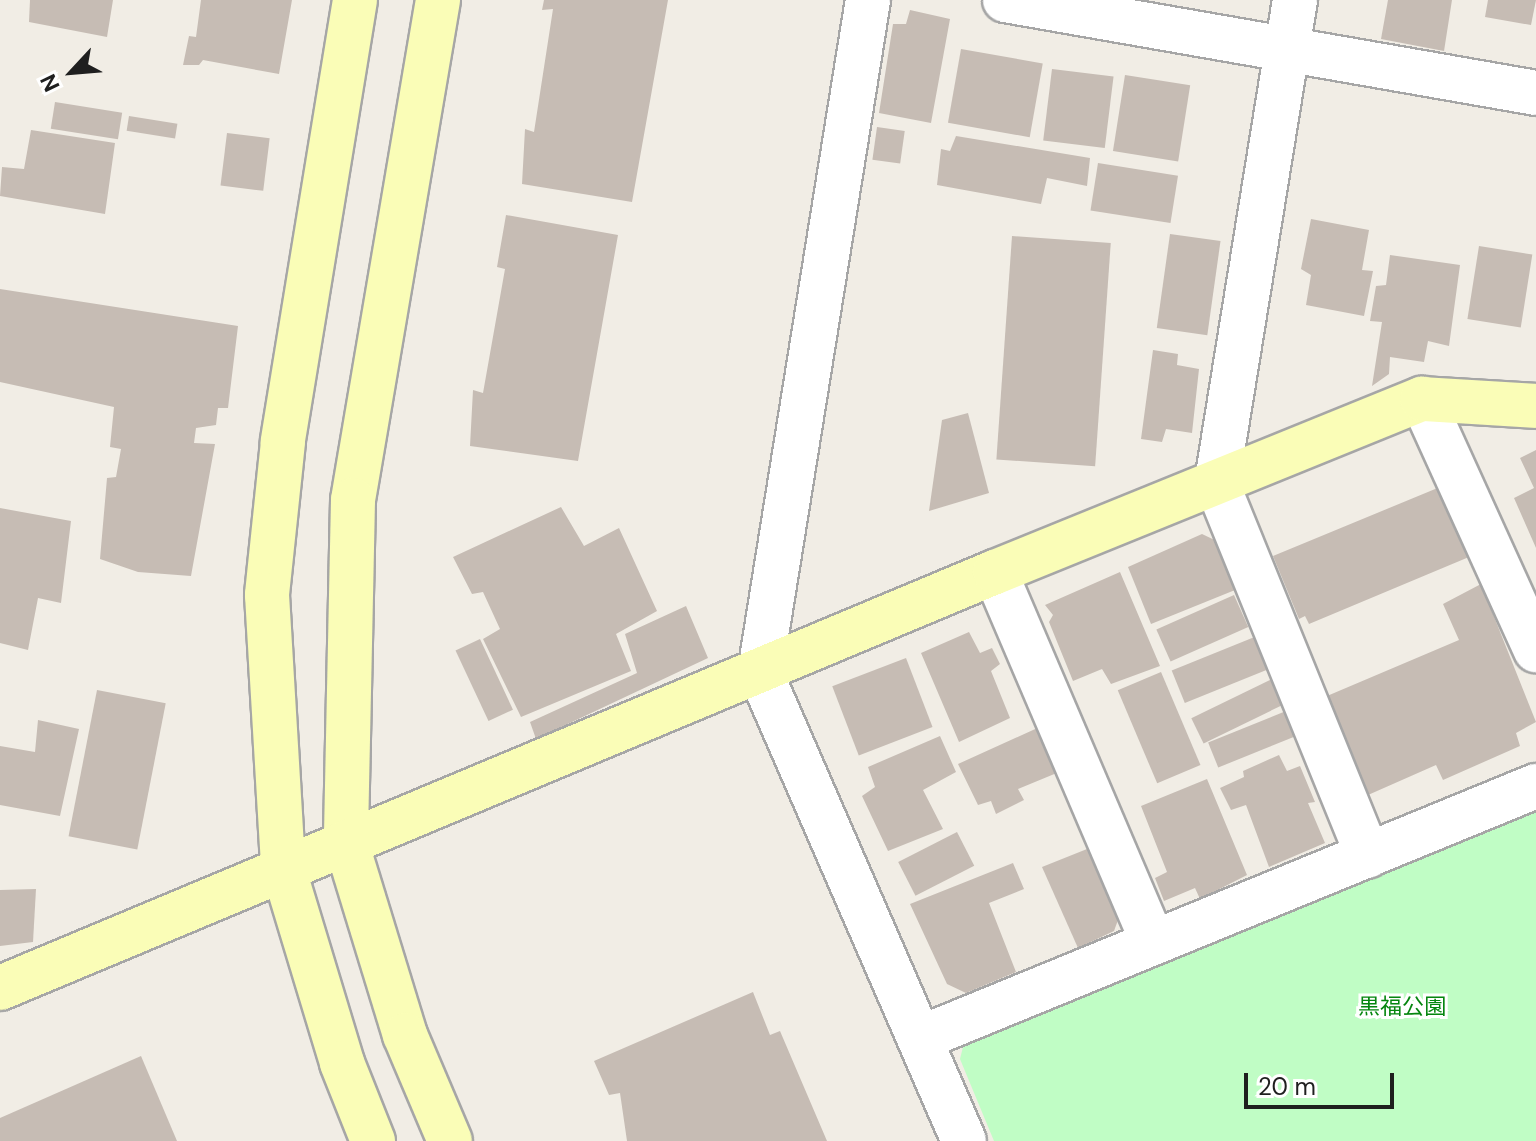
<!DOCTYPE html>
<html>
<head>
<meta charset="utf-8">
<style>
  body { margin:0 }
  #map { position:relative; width:1536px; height:1141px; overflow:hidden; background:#f1ede5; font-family:"DM Sans","Noto Sans JP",sans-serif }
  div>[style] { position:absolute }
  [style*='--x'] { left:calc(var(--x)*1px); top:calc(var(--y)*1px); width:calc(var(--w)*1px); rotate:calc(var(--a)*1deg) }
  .park>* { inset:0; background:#c0fdc5 }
  .building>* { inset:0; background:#c6bcb4; transform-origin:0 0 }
  .roads { filter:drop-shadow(2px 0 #a6a6a6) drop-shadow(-2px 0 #a6a6a6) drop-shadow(0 2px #a6a6a6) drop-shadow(0 -2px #a6a6a6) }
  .street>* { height:44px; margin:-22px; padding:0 22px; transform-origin:22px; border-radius:22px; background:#fff }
  .secondary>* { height:44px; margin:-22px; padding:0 22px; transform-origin:22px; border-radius:22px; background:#fafdb7 }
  span { translate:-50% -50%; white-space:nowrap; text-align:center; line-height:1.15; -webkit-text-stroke:6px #fff; paint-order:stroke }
  .park-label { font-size:22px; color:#05860f }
  .north { position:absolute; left:32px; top:32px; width:80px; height:80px; -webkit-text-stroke:6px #fff; paint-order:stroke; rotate:244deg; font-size:22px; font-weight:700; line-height:32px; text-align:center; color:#1f1f1f }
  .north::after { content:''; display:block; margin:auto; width:28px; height:36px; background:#1f1f1f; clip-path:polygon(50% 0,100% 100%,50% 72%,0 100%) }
  .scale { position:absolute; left:1244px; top:1073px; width:150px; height:36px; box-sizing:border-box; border:4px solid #1f1f1f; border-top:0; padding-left:10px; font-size:24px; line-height:28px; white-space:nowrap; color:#1f1f1f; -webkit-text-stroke:6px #fff; paint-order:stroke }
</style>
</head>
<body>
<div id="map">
  <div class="park">
    <i style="clip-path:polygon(1536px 808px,1536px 1141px,994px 1141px,960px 1059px,964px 1043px)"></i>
  </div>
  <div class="building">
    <i style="clip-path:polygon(30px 0,113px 0,107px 37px,29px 22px)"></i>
    <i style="clip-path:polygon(201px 0,292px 0,279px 74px,203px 60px,199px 65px,183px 65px,189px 36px,196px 37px)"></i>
    <i style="clip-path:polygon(544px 0,668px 0,632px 202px,522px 184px,525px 129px,534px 132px,553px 9px,542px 10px)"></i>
    <i style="clip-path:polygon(1388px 0,1452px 0,1444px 51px,1381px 39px)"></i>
    <i style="clip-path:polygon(1488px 0,1536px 0,1531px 25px,1485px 17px)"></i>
    <i style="clip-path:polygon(910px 10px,950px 19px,931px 123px,879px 113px,893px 24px,906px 24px)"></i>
    <i style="left:961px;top:49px;width:83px;height:75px;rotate:10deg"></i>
    <i style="left:1052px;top:69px;width:62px;height:72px;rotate:7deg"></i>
    <i style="left:1125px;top:75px;width:66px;height:77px;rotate:9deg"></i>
    <i style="left:55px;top:102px;width:68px;height:27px;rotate:9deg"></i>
    <i style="left:129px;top:116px;width:49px;height:15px;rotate:9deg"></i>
    <i style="left:877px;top:127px;width:28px;height:33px;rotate:8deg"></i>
    <i style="clip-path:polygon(31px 130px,115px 143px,105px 214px,0 196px,2px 167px,24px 169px)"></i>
    <i style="left:227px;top:133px;width:43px;height:53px;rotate:7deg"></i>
    <i style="clip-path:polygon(956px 136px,1090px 158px,1087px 186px,1047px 178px,1041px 204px,937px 185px,941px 149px,950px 151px)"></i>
    <i style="left:1098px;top:163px;width:81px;height:48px;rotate:9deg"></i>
    <i style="clip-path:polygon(506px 215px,618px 235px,578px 461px,470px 446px,473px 390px,483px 393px,505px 269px,497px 267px)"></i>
    <i style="clip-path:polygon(1311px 219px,1369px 230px,1362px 270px,1373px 271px,1364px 316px,1306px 305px,1311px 275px,1301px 269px)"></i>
    <i style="left:1170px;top:234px;width:51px;height:95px;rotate:8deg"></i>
    <i style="left:1012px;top:236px;width:99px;height:224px;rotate:4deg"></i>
    <i style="left:1479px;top:246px;width:54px;height:74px;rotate:9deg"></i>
    <i style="clip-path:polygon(1390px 255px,1460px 265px,1449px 346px,1428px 341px,1424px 362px,1390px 357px,1389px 374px,1372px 386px,1382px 322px,1370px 321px,1376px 286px,1386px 285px)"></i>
    <i style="clip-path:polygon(0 289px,238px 326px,228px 408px,218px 408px,216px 425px,196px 428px,194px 443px,215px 444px,191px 576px,138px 572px,100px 559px,107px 478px,116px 477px,121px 449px,110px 447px,114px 407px,0 382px)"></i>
    <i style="clip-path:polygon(1153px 350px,1178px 354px,1177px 365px,1199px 369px,1192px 433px,1166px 429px,1162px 442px,1141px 439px)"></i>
    <i style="clip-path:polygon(968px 413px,989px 493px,929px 511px,942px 420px)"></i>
    <i style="clip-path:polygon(1536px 450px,1536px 548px,1514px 498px,1534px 488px,1520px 458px)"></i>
    <i style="clip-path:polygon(1440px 487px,1469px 557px,1309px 624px,1305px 616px,1299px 619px,1273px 556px)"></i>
    <i style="clip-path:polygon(561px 507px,584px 546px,619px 528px,657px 611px,616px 634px,631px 671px,521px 717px,483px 639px,500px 629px,483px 592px,472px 594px,453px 557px)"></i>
    <i style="clip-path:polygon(0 508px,71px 521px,61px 603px,38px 598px,28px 650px,0 643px)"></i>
    <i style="clip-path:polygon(1202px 534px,1223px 544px,1240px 588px,1151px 624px,1128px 567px)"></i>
    <i style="clip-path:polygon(1120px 572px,1160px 666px,1111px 684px,1102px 669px,1073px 681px,1049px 622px,1053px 615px,1045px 605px)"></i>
    <i style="clip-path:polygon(1481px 584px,1536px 722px,1516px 733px,1520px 746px,1443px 780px,1436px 765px,1368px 795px,1327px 696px,1459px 640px,1443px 604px)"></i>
    <i style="left:1234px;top:595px;width:35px;height:85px;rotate:66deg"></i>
    <i style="clip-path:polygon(686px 606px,708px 658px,536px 739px,530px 722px,637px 673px,625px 634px)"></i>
    <i style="clip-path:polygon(969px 632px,980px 653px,992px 648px,1000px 664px,991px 671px,1010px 718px,959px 742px,921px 653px)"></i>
    <i style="left:1257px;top:636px;width:35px;height:92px;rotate:68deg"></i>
    <i style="left:480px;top:639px;width:78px;height:27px;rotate:65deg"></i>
    <i style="left:906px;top:658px;width:74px;height:79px;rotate:69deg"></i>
    <i style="left:1161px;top:672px;width:101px;height:47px;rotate:67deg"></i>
    <i style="left:1274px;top:678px;width:28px;height:92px;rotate:64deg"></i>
    <i style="left:97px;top:690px;width:70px;height:149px;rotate:11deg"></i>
    <i style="left:1286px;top:711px;width:27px;height:84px;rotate:68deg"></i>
    <i style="clip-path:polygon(38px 720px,79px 729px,60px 816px,0 805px,0 746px,35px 752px)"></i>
    <i style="clip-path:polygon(1044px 725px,1064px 770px,1018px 789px,1024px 800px,996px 814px,991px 801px,978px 805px,958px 764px)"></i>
    <i style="clip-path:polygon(940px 736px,956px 772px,923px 790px,943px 829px,888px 851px,862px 796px,875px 787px,868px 767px)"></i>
    <i style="clip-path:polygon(1279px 755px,1287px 771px,1300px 766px,1315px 802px,1308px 803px,1325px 843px,1269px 867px,1246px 805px,1231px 810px,1220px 788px,1244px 777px,1243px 771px)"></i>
    <i style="clip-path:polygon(1207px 779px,1247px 875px,1200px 899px,1195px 888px,1164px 901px,1155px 878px,1167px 872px,1141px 806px)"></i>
    <i style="left:957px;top:832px;width:38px;height:66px;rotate:63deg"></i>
    <i style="clip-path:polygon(1092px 847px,1122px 909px,1114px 931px,1078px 948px,1042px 867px)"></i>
    <i style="clip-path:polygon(1013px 863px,1024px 889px,989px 903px,1016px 972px,966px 993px,947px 984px,910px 904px)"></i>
    <i style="clip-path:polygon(36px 889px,33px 942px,0 946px,0 890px)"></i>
    <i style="clip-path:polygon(753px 992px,770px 1035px,780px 1031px,827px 1141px,627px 1141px,620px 1093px,609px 1095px,594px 1061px)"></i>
    <i style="clip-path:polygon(141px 1056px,177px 1141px,0 1141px,0 1118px)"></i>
  </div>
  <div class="roads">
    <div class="street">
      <i style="--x:868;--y:0;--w:681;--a:99.13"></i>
      <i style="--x:760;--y:672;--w:511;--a:66.49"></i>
      <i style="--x:1005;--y:0;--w:539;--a:9.93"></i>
      <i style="--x:1295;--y:0;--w:490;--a:99.2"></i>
      <i style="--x:1217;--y:484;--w:401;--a:67.9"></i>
      <i style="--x:1422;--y:399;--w:276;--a:65.6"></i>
      <i style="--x:995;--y:572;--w:403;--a:66.9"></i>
      <i style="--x:921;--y:1038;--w:665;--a:-22.28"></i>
    </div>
    <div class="secondary">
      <i style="--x:355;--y:0;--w:448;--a:99.3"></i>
      <i style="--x:283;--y:442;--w:154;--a:96"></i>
      <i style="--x:267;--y:595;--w:272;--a:86.6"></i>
      <i style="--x:283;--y:867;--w:205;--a:73.2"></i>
      <i style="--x:342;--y:1063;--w:84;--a:68.3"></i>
      <i style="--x:438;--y:0;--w:507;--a:99.65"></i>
      <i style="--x:353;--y:500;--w:342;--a:91.2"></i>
      <i style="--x:346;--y:842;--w:202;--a:73"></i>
      <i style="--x:405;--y:1035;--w:115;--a:67"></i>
      <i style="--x:0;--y:988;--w:1078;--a:-22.69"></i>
      <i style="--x:995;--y:572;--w:461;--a:-22.1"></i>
      <i style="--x:1422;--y:399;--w:114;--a:3.5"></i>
    </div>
  </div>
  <div class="park-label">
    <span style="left:1402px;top:1007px">黒福公園</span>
  </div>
  <div class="north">N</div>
  <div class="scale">20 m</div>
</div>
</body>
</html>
